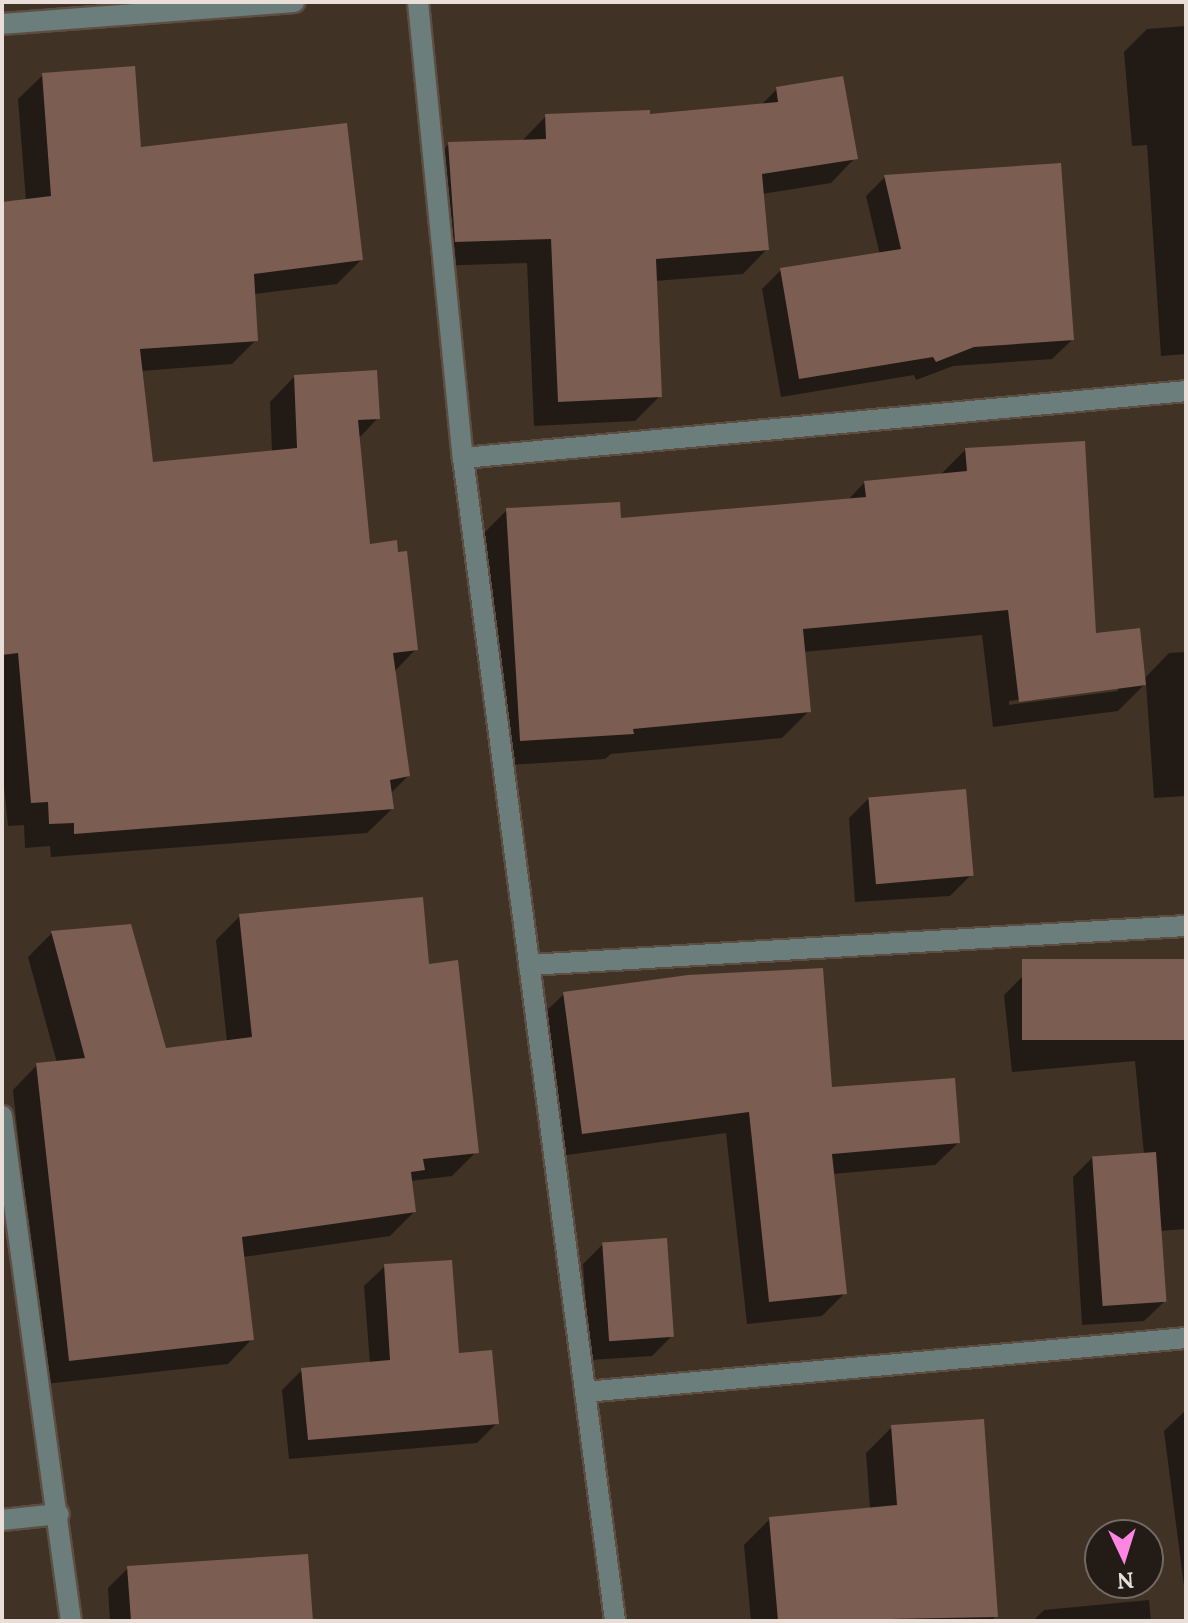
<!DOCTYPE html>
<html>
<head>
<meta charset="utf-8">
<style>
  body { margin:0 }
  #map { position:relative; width:1188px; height:1623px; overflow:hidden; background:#413226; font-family:Lora,serif }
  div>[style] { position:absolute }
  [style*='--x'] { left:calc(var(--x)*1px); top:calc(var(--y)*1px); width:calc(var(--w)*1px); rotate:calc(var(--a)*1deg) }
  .shadow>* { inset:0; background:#0007 }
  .building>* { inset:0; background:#7c5d51; transform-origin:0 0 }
  .roads { filter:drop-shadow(2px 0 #5c4e42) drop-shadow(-2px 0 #5c4e42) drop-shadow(0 2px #5c4e42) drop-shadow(0 -2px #5c4e42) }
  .minor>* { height:20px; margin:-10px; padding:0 10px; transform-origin:10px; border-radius:10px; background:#6c7e7b }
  span { translate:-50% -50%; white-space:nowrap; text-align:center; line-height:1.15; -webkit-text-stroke:8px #221b16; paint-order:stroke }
  .frame { position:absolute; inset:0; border:4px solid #eadfd8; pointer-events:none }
  .north { position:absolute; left:1084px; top:1519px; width:80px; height:80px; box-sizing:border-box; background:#221b16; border:2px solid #726964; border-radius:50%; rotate:176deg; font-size:22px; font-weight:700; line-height:32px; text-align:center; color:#eadfd8 }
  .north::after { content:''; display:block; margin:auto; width:28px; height:36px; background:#fd86e2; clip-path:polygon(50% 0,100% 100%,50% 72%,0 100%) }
</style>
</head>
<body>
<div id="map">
  <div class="shadow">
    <i style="clip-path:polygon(1186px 26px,1186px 354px,1161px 356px,1147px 145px,1132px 146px,1124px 52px,1147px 29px)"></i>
    <i style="clip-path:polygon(43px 75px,139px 150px,361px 260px,337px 284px,254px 294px,256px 340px,232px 364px,141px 371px,151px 464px,272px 452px,270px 402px,294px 377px,378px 418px,358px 439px,368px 546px,416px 649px,394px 672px,408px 776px,390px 794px,392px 809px,367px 833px,51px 857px,50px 846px,25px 848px,24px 825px,8px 826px,2px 766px,2px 204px,26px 201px,18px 99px)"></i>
    <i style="clip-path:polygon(777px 89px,855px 158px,831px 183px,762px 194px,767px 249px,743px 274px,655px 281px,660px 396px,635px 421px,534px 426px,527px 263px,431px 266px,424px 168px,449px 144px,521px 142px,546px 116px,648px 117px,760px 106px)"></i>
    <i style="clip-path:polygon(885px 177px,1072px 340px,1052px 359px,953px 366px,916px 380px,914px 375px,781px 397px,762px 289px,781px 270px,880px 255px,866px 196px)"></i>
    <i style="clip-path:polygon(evenodd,966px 449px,1094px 636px,1144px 679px,1169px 653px,1186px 652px,1186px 796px,1154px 798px,1146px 683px,1118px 711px,993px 727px,982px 635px,803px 652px,808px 712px,782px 738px,611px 754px,605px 759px,494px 766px,481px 536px,507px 510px,619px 520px,847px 501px,865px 482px,940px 475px,966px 449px,1118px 687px,1118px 691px,1009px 705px,1009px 701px,1118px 687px)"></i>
    <i style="clip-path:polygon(869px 798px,970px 876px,950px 896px,855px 902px,849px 818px)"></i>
    <i style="clip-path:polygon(240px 916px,427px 966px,476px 1152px,452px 1176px,410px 1181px,414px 1212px,390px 1236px,243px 1257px,252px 1339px,228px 1364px,45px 1384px,13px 1090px,37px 1065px,57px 1063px,28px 957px,52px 933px,165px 1050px,227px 1042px,216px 940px)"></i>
    <i style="clip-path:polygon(1186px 959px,1186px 1229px,1159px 1231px,1164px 1302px,1144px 1321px,1082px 1325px,1073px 1177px,1093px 1157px,1144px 1154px,1135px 1061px,1012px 1072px,1004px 995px,1024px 975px)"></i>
    <i style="clip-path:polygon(564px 994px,958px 1143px,935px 1165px,832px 1174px,845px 1293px,822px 1316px,747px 1324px,726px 1133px,560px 1156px,541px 1016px)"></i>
    <i style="clip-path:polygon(603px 1244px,672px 1336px,652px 1356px,590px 1360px,583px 1264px)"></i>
    <i style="clip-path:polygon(385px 1266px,457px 1356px,497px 1423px,477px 1443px,289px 1459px,282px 1390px,302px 1370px,370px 1364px,364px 1286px)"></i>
    <i style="clip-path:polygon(1186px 1410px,1186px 1602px,1164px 1431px)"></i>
    <i style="clip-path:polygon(892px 1427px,996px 1616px,991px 1621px,751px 1621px,744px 1545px,770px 1519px,870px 1509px,866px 1453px)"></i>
    <i style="clip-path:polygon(128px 1568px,311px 1621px,110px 1621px,108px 1588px)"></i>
    <i style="clip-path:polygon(1149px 1600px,1151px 1621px,1033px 1621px,1044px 1610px)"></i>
  </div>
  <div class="building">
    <i style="clip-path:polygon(135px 66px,141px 147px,347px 123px,363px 260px,254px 274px,258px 341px,140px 349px,153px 462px,297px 448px,294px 375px,377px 370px,380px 419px,358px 420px,370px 544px,397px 540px,398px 552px,407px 551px,418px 650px,393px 653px,410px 776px,390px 780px,394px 809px,74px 834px,74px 823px,49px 824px,48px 802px,31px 803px,18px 653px,2px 655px,2px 202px,51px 196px,42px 73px)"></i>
    <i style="clip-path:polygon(843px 76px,858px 159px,762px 174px,769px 250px,656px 259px,662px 397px,558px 402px,551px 239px,455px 242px,448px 142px,546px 139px,545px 114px,650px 110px,650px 114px,778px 102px,776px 87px)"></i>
    <i style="clip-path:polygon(1061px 163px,1074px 340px,974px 347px,936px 362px,933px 357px,799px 379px,780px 268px,901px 249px,884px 175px)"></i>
    <i style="clip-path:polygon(1085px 441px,1096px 633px,1140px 628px,1146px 685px,1019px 702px,1008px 610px,803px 629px,811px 712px,633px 729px,634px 734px,520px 741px,506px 508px,620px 502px,621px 518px,866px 497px,864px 481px,967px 471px,965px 448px)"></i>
    <i style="left:966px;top:789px;width:87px;height:98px;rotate:85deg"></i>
    <i style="clip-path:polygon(423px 897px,429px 964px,458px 960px,479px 1153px,423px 1159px,425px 1170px,411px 1172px,416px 1212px,242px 1237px,254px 1340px,69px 1361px,36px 1063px,85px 1058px,51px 931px,131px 924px,166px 1048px,252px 1037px,239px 914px)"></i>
    <i style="left:1186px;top:959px;width:81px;height:164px;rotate:90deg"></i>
    <i style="clip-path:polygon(823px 968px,832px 1087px,955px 1078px,960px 1143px,832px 1154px,847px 1294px,769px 1302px,749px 1112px,582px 1134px,563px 992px,688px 975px)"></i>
    <i style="left:1156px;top:1152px;width:150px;height:64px;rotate:86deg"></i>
    <i style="left:667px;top:1238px;width:99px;height:65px;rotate:86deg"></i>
    <i style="clip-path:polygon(452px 1260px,459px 1353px,492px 1350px,499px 1424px,308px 1440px,301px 1368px,390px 1360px,384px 1264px)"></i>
    <i style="clip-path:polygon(984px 1419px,998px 1617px,778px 1621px,769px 1517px,897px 1505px,891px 1425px)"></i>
    <i style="clip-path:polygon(308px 1554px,313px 1621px,131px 1621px,127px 1566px)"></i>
  </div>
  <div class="roads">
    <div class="minor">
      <i style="--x:418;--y:2;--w:458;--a:84.4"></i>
      <i style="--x:463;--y:458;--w:1173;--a:82.55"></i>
      <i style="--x:2;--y:24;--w:293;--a:-4.3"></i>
      <i style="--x:463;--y:458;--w:726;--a:-5.29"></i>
      <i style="--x:529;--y:965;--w:658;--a:-3.4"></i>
      <i style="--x:2;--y:1116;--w:510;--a:82.22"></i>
      <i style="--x:585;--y:1392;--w:603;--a:-5.13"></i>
      <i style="--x:2;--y:1520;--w:57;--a:-6"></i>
    </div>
  </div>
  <div class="frame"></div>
  <div class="north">N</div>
</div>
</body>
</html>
